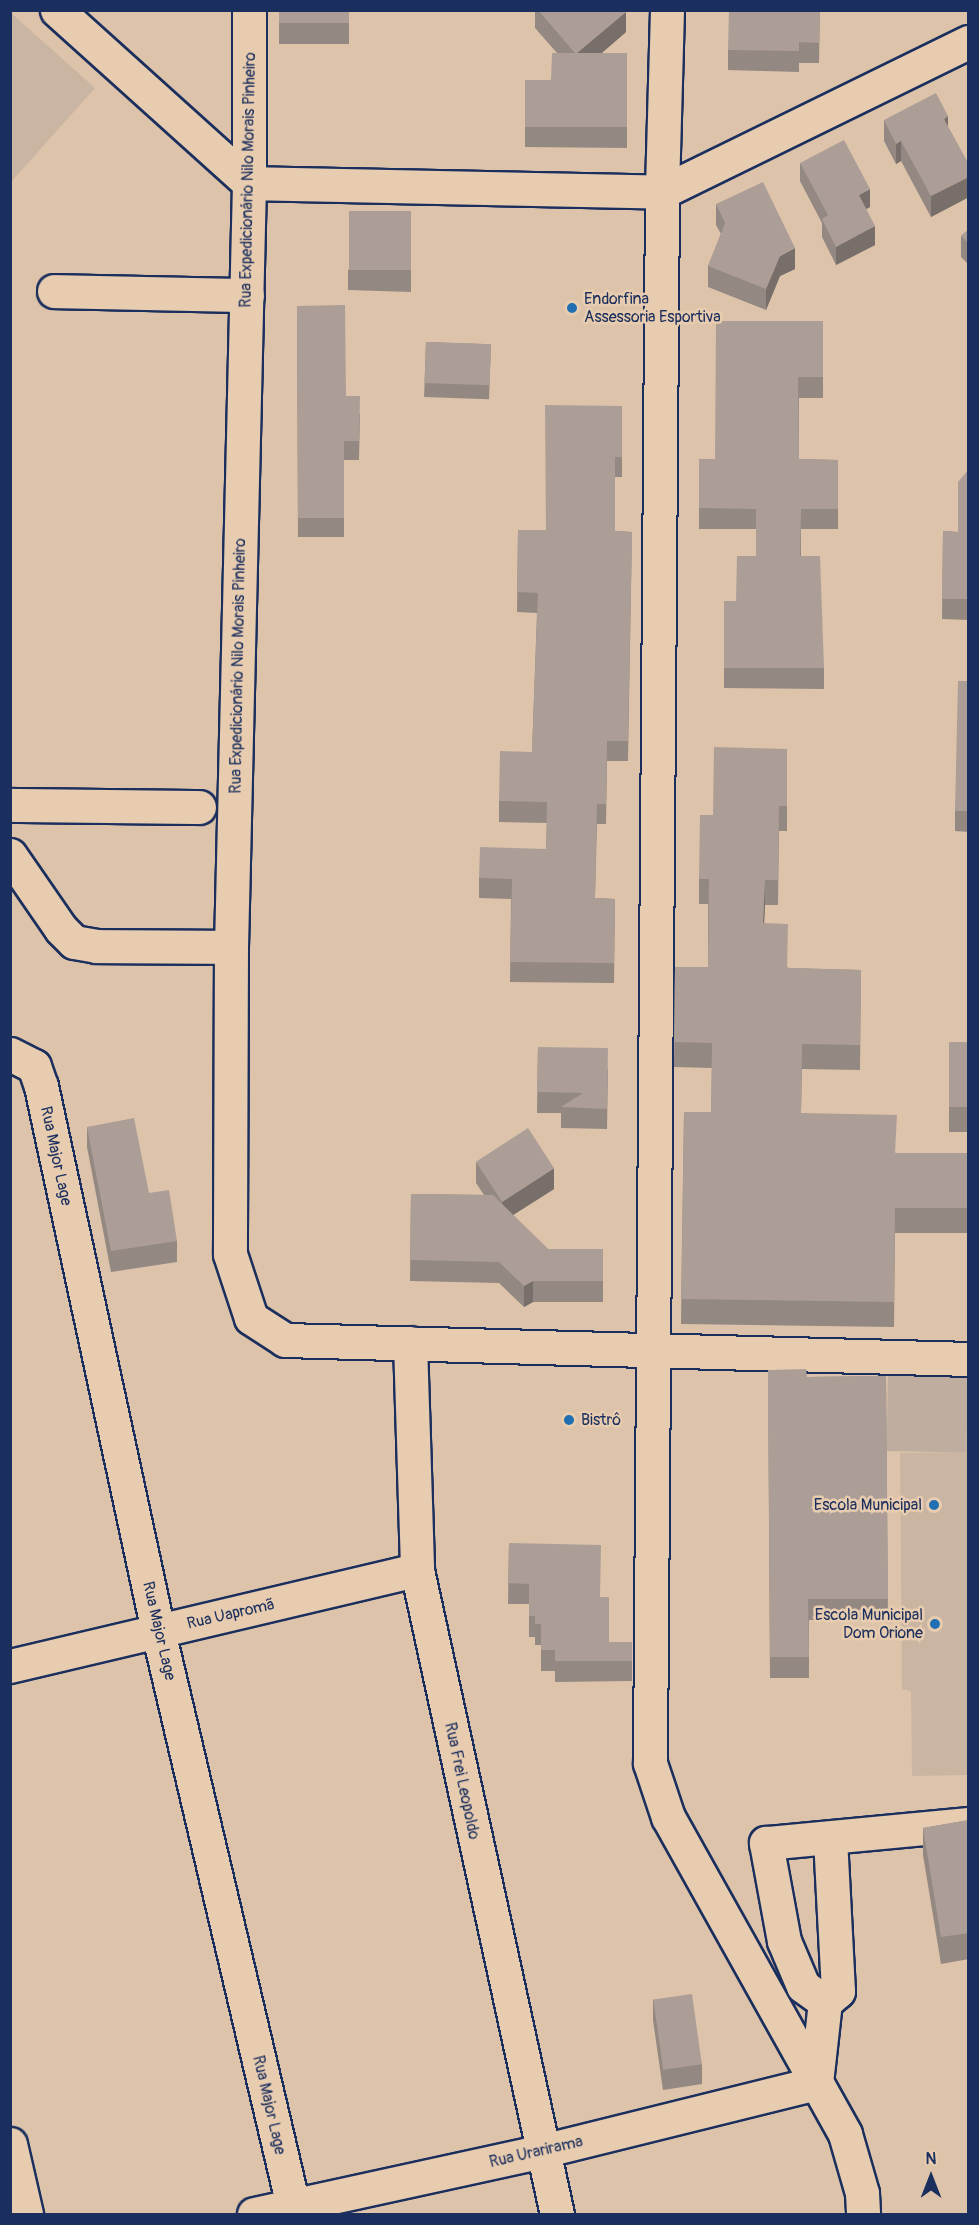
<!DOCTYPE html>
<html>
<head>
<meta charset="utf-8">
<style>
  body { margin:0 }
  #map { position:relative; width:979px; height:2225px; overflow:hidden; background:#dcc3aa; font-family:Pangolin,sans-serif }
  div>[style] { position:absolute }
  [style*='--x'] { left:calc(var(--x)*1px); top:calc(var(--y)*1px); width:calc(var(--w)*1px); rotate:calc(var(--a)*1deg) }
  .built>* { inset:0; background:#cab5a3 }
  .green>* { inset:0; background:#bfad9f; transform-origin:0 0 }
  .roads { filter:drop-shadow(2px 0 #1b2f5e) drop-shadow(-2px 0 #1b2f5e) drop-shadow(0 2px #1b2f5e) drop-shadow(0 -2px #1b2f5e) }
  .minor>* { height:33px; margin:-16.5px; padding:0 16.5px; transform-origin:16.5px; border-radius:16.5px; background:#e8ccaf }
  .wall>* { inset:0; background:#948882; transform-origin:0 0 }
  .shaded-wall>* { inset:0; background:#786f6a }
  .building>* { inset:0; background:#ac9e97; transform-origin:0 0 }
  .dots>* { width:16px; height:16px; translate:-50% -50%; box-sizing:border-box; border:3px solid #e8ccaf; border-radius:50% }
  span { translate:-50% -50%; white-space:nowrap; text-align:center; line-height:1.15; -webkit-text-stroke:5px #e8ccaf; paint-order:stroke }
  .street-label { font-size:16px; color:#1b2f5e }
  .poi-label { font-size:16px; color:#1b2f5e }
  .left { translate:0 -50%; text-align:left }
  .right { translate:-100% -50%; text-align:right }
  .frame { position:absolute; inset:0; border:12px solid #1b2f5e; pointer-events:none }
  .north { position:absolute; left:901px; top:2147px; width:60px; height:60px; -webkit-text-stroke:4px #e8ccaf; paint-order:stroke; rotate:0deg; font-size:16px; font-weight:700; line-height:24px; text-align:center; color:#1b2f5e }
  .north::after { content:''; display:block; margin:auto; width:21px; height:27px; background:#1b2f5e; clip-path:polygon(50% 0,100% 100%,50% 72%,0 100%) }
</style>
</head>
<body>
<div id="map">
  <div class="built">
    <i style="clip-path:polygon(11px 13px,95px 88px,11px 182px)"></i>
    <i style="clip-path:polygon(968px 1452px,968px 1775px,912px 1776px,911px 1691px,902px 1689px,900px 1453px)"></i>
  </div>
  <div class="green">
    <i style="left:888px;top:1368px;width:80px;height:83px;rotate:1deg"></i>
  </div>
  <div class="roads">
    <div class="minor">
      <i style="--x:57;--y:10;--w:258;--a:42"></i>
      <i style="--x:249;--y:183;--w:413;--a:1.2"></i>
      <i style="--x:662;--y:192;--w:341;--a:-26.1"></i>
      <i style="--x:249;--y:10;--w:173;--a:90"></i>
      <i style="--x:249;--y:183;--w:764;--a:91.35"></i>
      <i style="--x:231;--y:947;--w:307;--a:90.2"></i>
      <i style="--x:230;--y:1254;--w:67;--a:71.8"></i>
      <i style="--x:251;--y:1318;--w:40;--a:32.9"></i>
      <i style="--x:285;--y:1340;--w:683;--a:1.59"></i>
      <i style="--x:667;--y:10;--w:182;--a:91.6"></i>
      <i style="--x:662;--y:192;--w:1571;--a:90.44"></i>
      <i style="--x:650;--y:1763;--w:57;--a:71.6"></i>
      <i style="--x:668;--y:1817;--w:363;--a:60.8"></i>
      <i style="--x:845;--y:2134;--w:61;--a:73.9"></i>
      <i style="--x:862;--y:2193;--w:21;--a:87"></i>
      <i style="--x:54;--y:291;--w:193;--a:1.2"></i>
      <i style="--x:10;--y:805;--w:189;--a:0.6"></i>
      <i style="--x:10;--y:855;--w:90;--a:55.4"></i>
      <i style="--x:61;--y:929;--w:18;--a:45"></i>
      <i style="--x:74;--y:942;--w:22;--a:10"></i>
      <i style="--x:96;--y:946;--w:135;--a:0.4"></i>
      <i style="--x:10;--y:1054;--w:27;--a:27"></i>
      <i style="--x:34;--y:1066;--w:21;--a:71"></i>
      <i style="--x:41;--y:1086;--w:557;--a:77.88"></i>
      <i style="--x:158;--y:1631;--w:599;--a:76.78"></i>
      <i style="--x:410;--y:1343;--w:227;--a:88.2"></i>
      <i style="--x:417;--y:1570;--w:659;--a:77.74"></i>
      <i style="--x:10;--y:1666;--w:418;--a:-13.3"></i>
      <i style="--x:825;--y:2002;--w:27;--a:-144"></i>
      <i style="--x:803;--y:1986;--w:49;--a:-112.9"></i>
      <i style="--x:784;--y:1941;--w:100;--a:-100.4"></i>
      <i style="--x:766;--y:1843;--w:203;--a:-5.4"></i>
      <i style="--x:10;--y:2144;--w:72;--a:77.1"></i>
      <i style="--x:254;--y:2214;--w:295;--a:-12.3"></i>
      <i style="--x:542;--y:2151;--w:282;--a:-13.9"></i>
      <i style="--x:816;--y:2083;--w:81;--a:-83.7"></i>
      <i style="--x:825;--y:2002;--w:17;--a:-40"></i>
      <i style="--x:838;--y:1991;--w:153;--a:-93"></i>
    </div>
  </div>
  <div class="wall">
    <i style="left:279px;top:10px;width:70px;height:34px"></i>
    <i style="clip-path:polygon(535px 10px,625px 10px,626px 32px,602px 53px,627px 53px,627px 148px,525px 147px,525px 80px,551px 80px,557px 53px,535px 28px)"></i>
    <i style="clip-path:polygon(820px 10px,819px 63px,799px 63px,799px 72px,728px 70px,728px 50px)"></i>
    <i style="clip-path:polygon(884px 120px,948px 127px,969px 165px,969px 197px,931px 217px,901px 161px,896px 164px,884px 141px)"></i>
    <i style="clip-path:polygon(800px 163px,870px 207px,866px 209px,875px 245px,836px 265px,822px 237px,822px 223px,800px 181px)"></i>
    <i style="clip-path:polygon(716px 204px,795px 269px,780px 276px,766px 310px,708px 287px,708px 266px,721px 234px,716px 225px)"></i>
    <i style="clip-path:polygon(411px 211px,411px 292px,348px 290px,348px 270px)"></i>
    <i style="clip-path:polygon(969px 229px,969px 265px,961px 257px,961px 236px)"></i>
    <i style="clip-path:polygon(297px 306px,346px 396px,360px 414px,359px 460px,344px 460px,344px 537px,298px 537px)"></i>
    <i style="clip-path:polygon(823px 321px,823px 398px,799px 398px,799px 459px,838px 460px,838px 529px,801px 529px,801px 556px,824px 668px,824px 689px,724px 688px,724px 601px,736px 601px,756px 556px,756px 529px,699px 529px,699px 459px,715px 459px)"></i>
    <i style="left:426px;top:342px;width:65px;height:55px;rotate:2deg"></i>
    <i style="clip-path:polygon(622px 406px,622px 477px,615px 477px,615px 531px,632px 532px,628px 761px,607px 761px,606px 824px,597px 824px,595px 898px,615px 899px,614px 983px,510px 982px,511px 899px,479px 898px,479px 878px,546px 849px,547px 823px,499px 822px,499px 801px,532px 752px,537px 613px,517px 612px,518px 530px,546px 530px)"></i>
    <i style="clip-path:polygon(969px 469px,969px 620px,942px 619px,943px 531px,958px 532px)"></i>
    <i style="clip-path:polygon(969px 681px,969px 832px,955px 831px,955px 811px)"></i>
    <i style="clip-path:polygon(787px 749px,787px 831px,779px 831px,778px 905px,765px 905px,764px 923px,788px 968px,861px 970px,860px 1070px,802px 1069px,801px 1113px,896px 1153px,969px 1153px,969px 1233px,895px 1233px,894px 1327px,681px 1324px,684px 1112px,711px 1112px,712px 1068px,674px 1067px,675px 967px,708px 967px,708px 904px,699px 904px,699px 879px,713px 815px)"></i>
    <i style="left:949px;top:1042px;width:20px;height:90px"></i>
    <i style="clip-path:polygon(538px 1047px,608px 1069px,607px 1129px,561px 1128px,561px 1113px,537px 1113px)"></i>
    <i style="clip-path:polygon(87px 1127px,149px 1193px,177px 1241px,177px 1262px,111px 1272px,87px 1147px)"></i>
    <i style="clip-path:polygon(476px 1162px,554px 1189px,513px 1215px,548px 1249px,603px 1249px,603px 1302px,533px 1302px,524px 1307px,499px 1283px,410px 1281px,411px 1194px,484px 1195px,476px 1183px)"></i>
    <i style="clip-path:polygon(768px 1370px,807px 1377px,886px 1376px,888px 1620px,809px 1620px,809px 1678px,770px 1678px)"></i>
    <i style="clip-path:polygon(509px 1543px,600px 1597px,609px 1642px,632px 1642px,632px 1681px,555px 1682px,555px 1671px,541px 1671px,541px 1645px,535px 1645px,535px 1637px,529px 1637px,529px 1604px,508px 1604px)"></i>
    <i style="clip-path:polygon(969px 1820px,969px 1959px,941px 1964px,923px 1855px,923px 1828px)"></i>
    <i style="clip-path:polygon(653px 1999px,702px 2064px,702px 2084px,663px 2090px,653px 2020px)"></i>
  </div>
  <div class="shaded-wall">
    <i style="clip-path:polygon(626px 12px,626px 32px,577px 74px,577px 53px)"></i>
    <i style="clip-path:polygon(948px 116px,948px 137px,944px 119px)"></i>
    <i style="clip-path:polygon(901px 141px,901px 161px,896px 164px,896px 144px)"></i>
    <i style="clip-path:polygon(969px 177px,969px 197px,931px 217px,931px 196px)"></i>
    <i style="clip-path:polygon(870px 189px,870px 207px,859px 213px,859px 195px)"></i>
    <i style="clip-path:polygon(875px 226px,875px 245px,836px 265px,836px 247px)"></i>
    <i style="clip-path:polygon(795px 248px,795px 269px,780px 276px,766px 310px,766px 289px,780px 256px)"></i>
    <i style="clip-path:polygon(765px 880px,765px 905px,763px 948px,763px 923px)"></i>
    <i style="clip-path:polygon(554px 1168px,554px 1189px,502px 1222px,502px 1202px)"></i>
    <i style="clip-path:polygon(533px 1281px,533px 1302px,524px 1307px,524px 1286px)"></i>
  </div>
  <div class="building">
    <i style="left:279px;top:10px;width:70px;height:13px"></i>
    <i style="clip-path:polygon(538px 10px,625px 10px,626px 12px,577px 53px,627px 53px,627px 127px,525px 127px,525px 80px,551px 80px,552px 53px,575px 53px)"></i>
    <i style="clip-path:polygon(729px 10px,820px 10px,819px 43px,799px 42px,799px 51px,728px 50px)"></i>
    <i style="clip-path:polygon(936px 93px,948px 116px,944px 119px,969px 165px,969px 177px,931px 196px,901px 141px,896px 144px,884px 120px)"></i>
    <i style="clip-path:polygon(844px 140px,870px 189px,859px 195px,875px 226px,836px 247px,822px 219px,828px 215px,800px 163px)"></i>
    <i style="clip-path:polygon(763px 182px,795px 248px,780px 256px,766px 289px,708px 266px,725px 223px,716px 204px)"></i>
    <i style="left:349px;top:211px;width:62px;height:59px"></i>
    <i style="clip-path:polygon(969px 229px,969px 244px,961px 236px)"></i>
    <i style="clip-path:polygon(345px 305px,346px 396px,360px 396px,359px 441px,344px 441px,344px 518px,298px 518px,297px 306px)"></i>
    <i style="clip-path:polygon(716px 321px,823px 321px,823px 377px,798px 377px,799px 459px,838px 460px,838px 509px,801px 509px,800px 556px,820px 556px,824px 668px,724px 668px,724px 601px,736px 601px,737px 556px,756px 556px,756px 509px,699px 508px,699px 459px,715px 459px)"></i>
    <i style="left:426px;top:342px;width:65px;height:41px;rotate:2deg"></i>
    <i style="clip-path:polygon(545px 405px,622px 406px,622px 457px,615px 457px,615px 531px,632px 532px,628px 741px,607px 741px,606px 804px,597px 804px,595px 898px,615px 899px,614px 963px,510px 962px,512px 879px,479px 878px,480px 847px,546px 849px,547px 802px,499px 801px,500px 751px,532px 752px,538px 593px,517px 592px,518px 530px,546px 530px)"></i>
    <i style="clip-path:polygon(969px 469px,969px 599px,942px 599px,943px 531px,958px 532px,958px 482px)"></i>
    <i style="clip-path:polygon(958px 681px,969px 681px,969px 811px,955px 811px)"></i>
    <i style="clip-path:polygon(714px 747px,787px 749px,787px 806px,779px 806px,778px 880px,765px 880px,763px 923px,788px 924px,787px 968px,861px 970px,860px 1045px,802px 1044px,801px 1113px,897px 1115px,895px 1153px,969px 1153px,969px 1208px,895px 1208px,894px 1302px,681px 1299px,684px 1112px,711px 1112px,712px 1043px,674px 1042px,675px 967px,708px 967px,709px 879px,699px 879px,700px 815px,713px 815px)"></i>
    <i style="left:949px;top:1042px;width:20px;height:65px"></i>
    <i style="clip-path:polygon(538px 1047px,608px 1048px,607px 1109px,561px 1107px,583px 1093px,537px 1092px)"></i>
    <i style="clip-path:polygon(134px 1118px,149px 1193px,169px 1190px,177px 1241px,111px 1251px,87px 1127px)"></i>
    <i style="left:528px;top:1128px;width:48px;height:62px;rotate:57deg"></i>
    <i style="clip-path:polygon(411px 1194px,493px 1195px,548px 1249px,603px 1249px,603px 1281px,533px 1281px,524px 1286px,499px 1262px,410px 1260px)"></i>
    <i style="clip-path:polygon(806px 1369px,807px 1377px,886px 1376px,888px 1599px,808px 1599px,809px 1657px,770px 1657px,768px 1370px)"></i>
    <i style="clip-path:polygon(509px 1543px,601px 1545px,600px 1597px,609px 1597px,609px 1642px,632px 1642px,632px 1661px,555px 1661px,555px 1650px,541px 1650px,541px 1624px,535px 1624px,535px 1616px,529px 1616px,529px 1584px,508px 1583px)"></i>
    <i style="clip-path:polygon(969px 1820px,969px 1933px,941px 1937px,923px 1828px)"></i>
    <i style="left:692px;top:1994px;width:71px;height:39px;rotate:82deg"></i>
  </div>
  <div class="dots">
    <i style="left:572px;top:308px;background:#1f6fb2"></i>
    <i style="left:569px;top:1420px;background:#1f6fb2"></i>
    <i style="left:934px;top:1505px;background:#1f6fb2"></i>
    <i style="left:935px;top:1624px;background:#1f6fb2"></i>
  </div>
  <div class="street-label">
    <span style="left:248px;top:180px;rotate:-89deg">Rua Expedicionário Nilo Morais Pinheiro</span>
    <span style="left:238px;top:666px;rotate:-89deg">Rua Expedicionário Nilo Morais Pinheiro</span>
    <span style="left:56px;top:1156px;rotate:78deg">Rua Major Lage</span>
    <span style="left:231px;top:1614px;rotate:-13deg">Rua Uapromã</span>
    <span style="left:159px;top:1631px;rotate:77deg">Rua Major Lage</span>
    <span style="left:462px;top:1781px;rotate:78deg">Rua Frei Leopoldo</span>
    <span style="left:269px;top:2105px;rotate:77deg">Rua Major Lage</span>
    <span style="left:536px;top:2152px;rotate:-13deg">Rua Urarirama</span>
  </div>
  <div class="poi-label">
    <span class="left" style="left:584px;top:308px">Endorfina<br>Assessoria Esportiva</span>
    <span class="left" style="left:581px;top:1420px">Bistrô</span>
    <span class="right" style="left:922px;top:1505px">Escola Municipal</span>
    <span class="right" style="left:923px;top:1624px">Escola Municipal<br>Dom Orione</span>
  </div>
  <div class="frame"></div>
  <div class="north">N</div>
</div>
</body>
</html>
